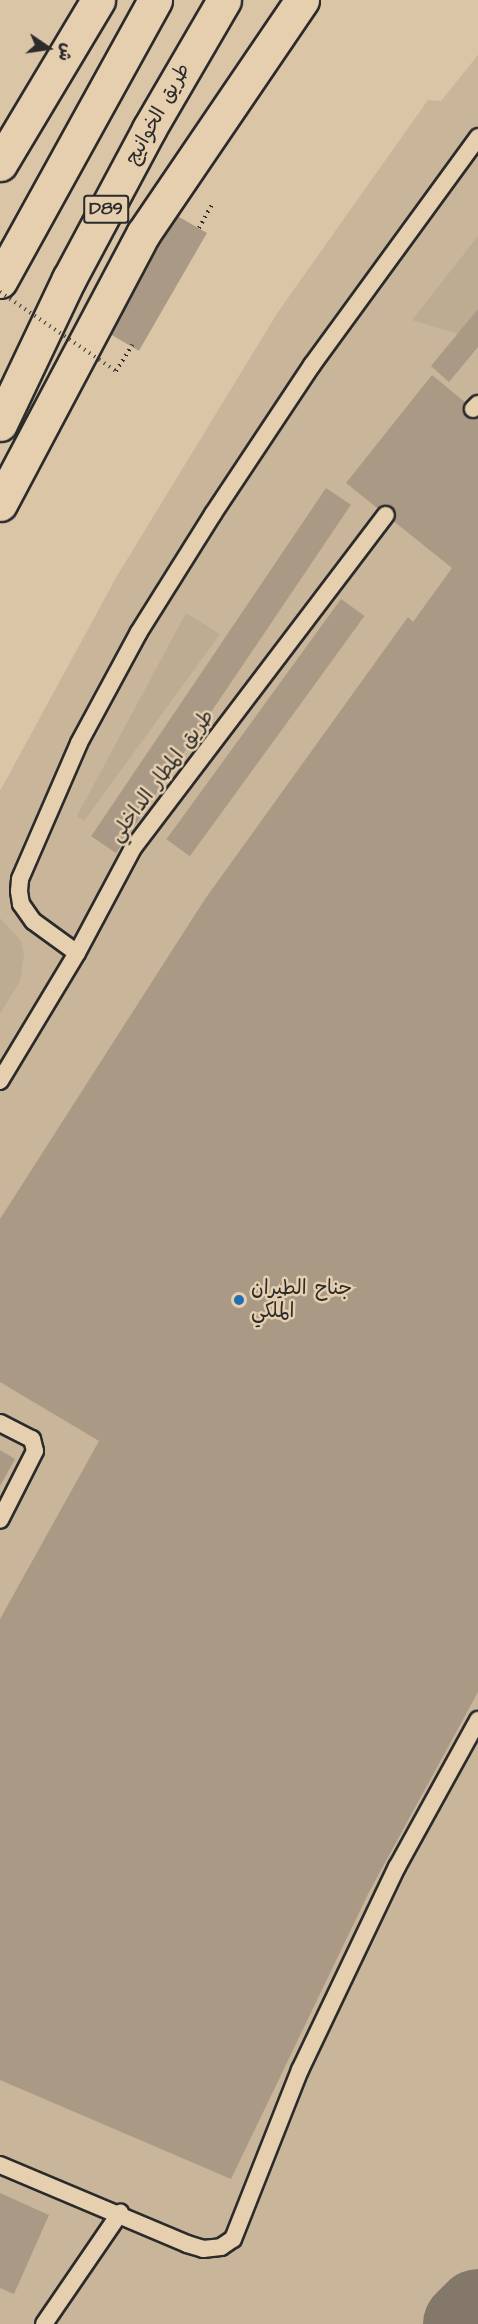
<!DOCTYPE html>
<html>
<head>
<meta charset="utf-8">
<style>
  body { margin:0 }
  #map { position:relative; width:478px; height:2324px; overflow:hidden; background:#dbc5a7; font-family:"Architects Daughter","Playpen Sans Arabic",sans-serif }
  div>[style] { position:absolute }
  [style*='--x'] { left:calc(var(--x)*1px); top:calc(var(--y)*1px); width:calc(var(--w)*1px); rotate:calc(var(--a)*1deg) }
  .built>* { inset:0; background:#c9b59a }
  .green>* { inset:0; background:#bdab92 }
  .taxiway>* { height:87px; margin:-43.5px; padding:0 43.5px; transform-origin:43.5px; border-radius:43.5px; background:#837869 }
  .building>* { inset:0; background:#aa9984; transform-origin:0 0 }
  .path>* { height:4px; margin-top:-2px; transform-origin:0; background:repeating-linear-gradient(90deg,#2b2b2b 0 1.5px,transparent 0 6px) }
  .roads { filter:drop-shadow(2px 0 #2b2b2b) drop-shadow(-2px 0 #2b2b2b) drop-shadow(0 2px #2b2b2b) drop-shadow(0 -2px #2b2b2b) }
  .lane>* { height:16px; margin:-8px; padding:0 8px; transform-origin:8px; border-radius:8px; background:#e6cfaf }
  .primary>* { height:33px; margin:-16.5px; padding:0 16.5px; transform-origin:16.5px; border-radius:16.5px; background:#e6cfaf }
  .highway>* { height:33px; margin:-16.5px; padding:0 16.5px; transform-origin:16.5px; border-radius:16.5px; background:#e6cfaf }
  .path-bridge>* { height:4px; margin-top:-2px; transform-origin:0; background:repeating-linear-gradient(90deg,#2b2b2b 0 1.5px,transparent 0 6px) }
  .dots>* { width:16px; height:16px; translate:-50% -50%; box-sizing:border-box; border:3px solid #e6cfaf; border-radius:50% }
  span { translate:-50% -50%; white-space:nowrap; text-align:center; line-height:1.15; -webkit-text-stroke:5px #e6cfaf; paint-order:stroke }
  .shield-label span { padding:2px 4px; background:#e6cfaf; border:2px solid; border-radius:4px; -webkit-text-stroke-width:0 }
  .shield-label { font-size:18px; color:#2b2b2b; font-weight:700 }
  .street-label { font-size:20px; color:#2b2b2b }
  .poi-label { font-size:20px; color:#2b2b2b }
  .left { translate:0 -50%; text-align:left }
  .north { position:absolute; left:18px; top:18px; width:60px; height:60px; -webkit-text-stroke:4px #e6cfaf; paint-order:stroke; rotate:103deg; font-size:16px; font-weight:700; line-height:24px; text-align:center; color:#2b2b2b }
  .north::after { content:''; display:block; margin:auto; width:21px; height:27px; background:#2b2b2b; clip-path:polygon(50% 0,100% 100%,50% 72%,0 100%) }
</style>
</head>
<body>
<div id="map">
  <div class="built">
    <i style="clip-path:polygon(478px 55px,478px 2324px,0 2324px,0 791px,117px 576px,278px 312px,428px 100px,441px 101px)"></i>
  </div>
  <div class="green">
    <i style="clip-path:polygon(478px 236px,478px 309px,458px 334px,412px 320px)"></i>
    <i style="clip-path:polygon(186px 613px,220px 634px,84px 821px,77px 816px)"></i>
    <i style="clip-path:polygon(0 918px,21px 941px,24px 954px,20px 981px,0 1014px)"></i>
  </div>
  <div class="taxiway">
    <i style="--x:466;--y:2324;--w:17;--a:-45"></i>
  </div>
  <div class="building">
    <i style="left:174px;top:214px;width:38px;height:136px;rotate:30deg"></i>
    <i style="clip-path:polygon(478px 309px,478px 347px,449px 382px,431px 366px)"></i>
    <i style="clip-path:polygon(432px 375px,478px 413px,478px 1692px,369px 1892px,231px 2179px,0 2080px,0 1619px,99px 1441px,0 1382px,0 1219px,205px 899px,408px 617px,413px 622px,452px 568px,346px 483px)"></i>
    <i style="left:326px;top:488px;width:30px;height:420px;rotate:34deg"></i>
    <i style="left:341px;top:599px;width:29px;height:297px;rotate:36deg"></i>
    <i style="clip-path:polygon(0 1450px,15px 1459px,0 1486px)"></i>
    <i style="clip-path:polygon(0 2193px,49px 2215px,14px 2294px,0 2288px)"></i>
  </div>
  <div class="path">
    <i style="--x:199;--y:228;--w:26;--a:-61"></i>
    <i style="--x:116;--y:371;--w:31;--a:-58"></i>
  </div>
  <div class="roads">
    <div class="lane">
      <i style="--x:473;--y:409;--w:7;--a:-45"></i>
      <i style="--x:77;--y:953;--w:54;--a:-144"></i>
      <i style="--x:33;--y:921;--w:21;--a:-125"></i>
      <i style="--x:21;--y:904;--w:13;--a:-99"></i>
      <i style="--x:19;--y:891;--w:12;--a:-85"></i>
      <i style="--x:20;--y:879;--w:148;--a:-66.5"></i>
      <i style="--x:79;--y:743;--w:126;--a:-61.6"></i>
      <i style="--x:139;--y:632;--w:139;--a:-57.9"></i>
      <i style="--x:213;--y:514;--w:179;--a:-56.4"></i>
      <i style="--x:312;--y:365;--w:282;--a:-53.9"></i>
      <i style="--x:0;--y:1081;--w:149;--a:-59"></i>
      <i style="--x:77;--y:953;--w:119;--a:-61.9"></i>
      <i style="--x:133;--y:848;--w:418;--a:-52.8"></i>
      <i style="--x:0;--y:1423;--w:36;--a:27"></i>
      <i style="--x:32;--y:1439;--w:12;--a:76"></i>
      <i style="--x:35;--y:1451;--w:77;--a:116.9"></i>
      <i style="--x:0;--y:2165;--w:203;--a:22.9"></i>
      <i style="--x:187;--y:2244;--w:17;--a:17"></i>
      <i style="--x:203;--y:2249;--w:18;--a:-6"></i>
      <i style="--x:221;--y:2247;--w:14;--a:-34"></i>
      <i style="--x:233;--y:2239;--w:182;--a:-68.4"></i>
      <i style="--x:300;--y:2070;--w:225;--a:-64.5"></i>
      <i style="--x:397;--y:1867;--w:168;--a:-61.1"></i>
      <i style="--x:44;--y:2324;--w:135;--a:-55.6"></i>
    </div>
    <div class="primary">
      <i style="--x:0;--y:164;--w:191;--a:-59.1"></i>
      <i style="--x:0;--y:504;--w:306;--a:-62.1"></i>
      <i style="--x:143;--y:234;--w:283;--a:-55.8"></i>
    </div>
    <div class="highway">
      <i style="--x:0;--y:281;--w:321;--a:-61.1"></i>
      <i style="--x:0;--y:424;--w:161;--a:-64.6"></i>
      <i style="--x:69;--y:279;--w:170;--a:-61.9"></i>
      <i style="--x:149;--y:129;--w:149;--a:-59.8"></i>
    </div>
  </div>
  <div class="path-bridge">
    <i style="--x:0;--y:292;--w:140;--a:34.3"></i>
  </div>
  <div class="dots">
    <i style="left:239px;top:1300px;background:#1f6fb2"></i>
  </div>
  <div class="shield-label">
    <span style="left:106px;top:209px">D89</span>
  </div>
  <div class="street-label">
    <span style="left:158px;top:114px;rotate:-61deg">طريق الخوانيج</span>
    <span style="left:162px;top:776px;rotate:-53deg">طريق المطار الداخلي</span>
  </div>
  <div class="poi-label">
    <span class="left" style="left:251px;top:1300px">جناح الطيران<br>الملكي</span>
  </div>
  <div class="north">ش</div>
</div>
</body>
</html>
